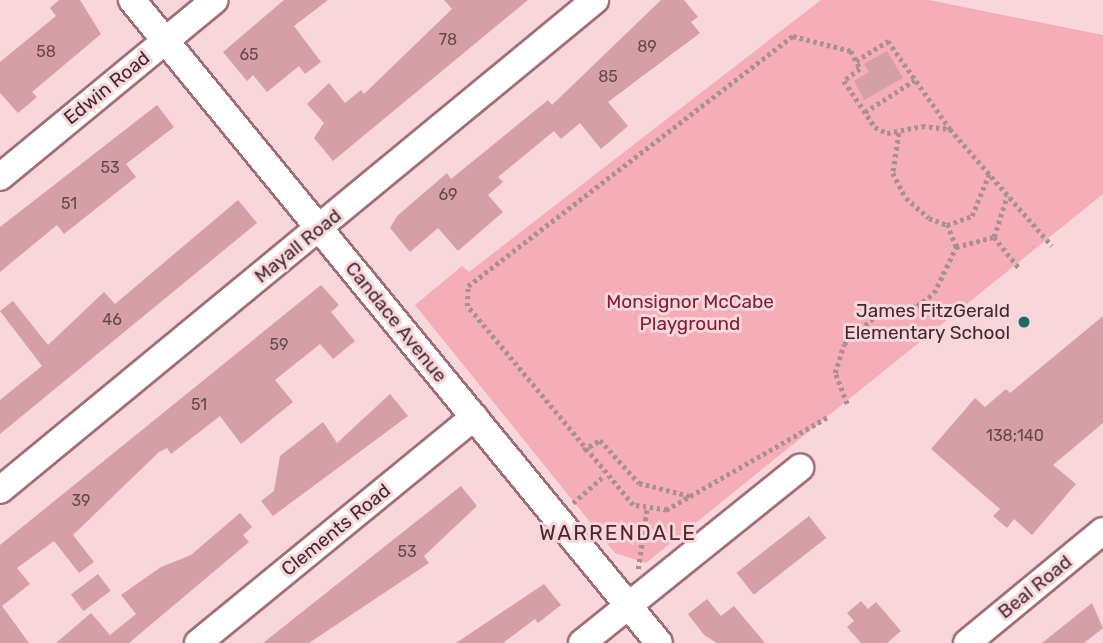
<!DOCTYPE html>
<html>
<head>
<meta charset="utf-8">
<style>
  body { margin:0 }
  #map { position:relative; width:1103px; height:643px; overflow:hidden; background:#f8d6da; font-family:Rubik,sans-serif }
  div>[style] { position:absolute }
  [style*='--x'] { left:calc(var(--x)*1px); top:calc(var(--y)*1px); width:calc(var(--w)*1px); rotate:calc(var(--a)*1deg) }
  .green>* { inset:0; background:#f5adb8 }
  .building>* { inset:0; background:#d59fa7; transform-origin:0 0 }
  .path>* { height:4.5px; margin-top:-2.25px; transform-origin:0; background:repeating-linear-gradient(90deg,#ab8e92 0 3.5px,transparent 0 7px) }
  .roads { filter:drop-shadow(2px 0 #a16e76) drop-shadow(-2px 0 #a16e76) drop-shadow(0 2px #a16e76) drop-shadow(0 -2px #a16e76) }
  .minor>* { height:26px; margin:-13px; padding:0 13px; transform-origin:13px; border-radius:13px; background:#fff }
  .dots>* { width:19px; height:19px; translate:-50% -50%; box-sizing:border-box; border:4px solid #f8d6da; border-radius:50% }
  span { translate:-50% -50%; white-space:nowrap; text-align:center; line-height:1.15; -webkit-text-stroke:6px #f8d6da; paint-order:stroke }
  .number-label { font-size:16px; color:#65474c }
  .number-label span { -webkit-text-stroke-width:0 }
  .street-label { font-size:19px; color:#402a2e }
  .park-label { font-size:19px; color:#811e3a }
  .poi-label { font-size:19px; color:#402a2e }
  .right { translate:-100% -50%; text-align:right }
  .neighbourhood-label { font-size:21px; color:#51262f; letter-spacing:2px }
</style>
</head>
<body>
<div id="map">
  <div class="green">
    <i style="clip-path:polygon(821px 0,929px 0,1103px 35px,1103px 194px,646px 563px,615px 553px,415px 305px,462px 266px,469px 272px)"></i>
  </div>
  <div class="building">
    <i style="clip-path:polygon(59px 0,80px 0,101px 34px,32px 92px,37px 97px,18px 113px,0 93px,0 62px,56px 16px,50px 8px)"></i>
    <i style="clip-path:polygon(284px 0,328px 0,294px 26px,321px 62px,305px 74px,299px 66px,267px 92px,253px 75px,247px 81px,223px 52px)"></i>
    <i style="clip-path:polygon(444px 0,528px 0,333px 161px,314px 138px,324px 123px,307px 104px,329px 83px,345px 103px,361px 90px,364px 94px,452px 9px)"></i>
    <i style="clip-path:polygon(661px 0,684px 0,698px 17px,691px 22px,700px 33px,608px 102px,628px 126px,601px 149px,580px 123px,561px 139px,554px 131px,498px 177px,503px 182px,488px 195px,503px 212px,458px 251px,438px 228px,410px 252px,390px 228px,397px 216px,447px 173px,451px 179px,548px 100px,552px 105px)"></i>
    <i style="clip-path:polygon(887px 51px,903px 78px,864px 100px,854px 81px,869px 72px,864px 64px)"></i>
    <i style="clip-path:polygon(157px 105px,174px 127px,126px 164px,136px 177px,64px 234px,57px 225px,0 272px,0 227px)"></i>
    <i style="clip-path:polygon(238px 200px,257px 223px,0 434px,0 400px,42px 366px,0 311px,13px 301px,48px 345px,104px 292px,115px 304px)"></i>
    <i style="clip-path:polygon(321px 285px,339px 305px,331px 312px,355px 341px,333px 359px,320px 344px,275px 380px,293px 402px,241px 444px,220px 416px,171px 454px,167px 448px,159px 452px,73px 535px,94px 562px,79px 573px,54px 541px,17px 568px,30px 584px,2px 606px,29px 643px,0 643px,0 545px)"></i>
    <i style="clip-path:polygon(1103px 316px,1103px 423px,1053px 465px,1076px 484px,1032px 535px,1014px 519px,1007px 528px,993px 516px,1000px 509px,931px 449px,975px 398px,985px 407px,1006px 389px,1010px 393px)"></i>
    <i style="clip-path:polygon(390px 394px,408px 416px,273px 516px,261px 501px,274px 491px,280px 456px,323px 422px,337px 443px)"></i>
    <i style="clip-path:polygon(461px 486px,477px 506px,424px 556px,429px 563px,309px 643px,263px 643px)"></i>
    <i style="clip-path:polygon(240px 513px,252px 527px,243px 535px,249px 542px,129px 643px,56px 643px,91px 613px,110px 635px,136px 614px,121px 595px,161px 567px,191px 555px)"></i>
    <i style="left:809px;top:516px;width:28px;height:92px;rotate:52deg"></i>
    <i style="left:98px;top:574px;width:21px;height:34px;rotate:53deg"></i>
    <i style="clip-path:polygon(544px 584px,561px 605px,538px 623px,535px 619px,503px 643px,456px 643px)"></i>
    <i style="clip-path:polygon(707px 599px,721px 616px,734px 606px,765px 643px,717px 643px,704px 635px,688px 614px)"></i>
    <i style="clip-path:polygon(861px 601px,868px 609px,876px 602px,901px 631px,887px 643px,861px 643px,847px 627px,854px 621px,847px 613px)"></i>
    <i style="clip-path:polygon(1092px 603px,1103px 628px,1084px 643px,1042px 643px)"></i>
  </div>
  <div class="path">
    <i style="--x:856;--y:61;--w:38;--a:-32"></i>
    <i style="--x:888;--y:41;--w:108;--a:54.8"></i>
    <i style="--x:865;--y:112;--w:59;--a:-32.6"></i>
    <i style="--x:899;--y:133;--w:40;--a:98.5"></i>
    <i style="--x:893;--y:173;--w:28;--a:63"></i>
    <i style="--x:906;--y:198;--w:30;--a:41"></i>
    <i style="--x:929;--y:218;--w:19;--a:21"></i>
    <i style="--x:947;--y:225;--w:27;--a:-20"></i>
    <i style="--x:972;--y:216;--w:45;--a:-68"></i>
    <i style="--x:994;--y:237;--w:40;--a:51"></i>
    <i style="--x:956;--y:247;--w:39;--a:-15"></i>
    <i style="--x:994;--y:237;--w:43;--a:-72.4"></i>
    <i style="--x:847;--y:404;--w:33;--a:-111"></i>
    <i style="--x:835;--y:373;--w:30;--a:-73"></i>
    <i style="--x:844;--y:344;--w:45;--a:-41.4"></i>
    <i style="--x:878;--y:314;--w:40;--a:-12"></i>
    <i style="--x:917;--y:306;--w:21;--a:-37"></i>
    <i style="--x:934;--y:293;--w:51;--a:-64.4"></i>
    <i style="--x:956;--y:247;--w:24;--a:-112"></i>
    <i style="--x:827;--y:418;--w:185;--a:150.1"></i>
    <i style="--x:667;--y:510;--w:34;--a:-172"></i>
    <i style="--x:633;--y:505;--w:259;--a:-129.8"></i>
    <i style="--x:467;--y:306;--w:20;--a:-87"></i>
    <i style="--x:468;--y:286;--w:410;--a:-37.6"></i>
    <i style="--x:793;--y:36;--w:60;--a:14.5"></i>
    <i style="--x:851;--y:51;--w:20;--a:63"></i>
    <i style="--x:860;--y:69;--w:20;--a:143"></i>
    <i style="--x:844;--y:81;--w:55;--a:56"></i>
    <i style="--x:875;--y:127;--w:13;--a:27"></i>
    <i style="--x:887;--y:133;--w:36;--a:-11"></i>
    <i style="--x:922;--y:126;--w:28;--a:6"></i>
    <i style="--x:950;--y:129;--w:155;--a:48.9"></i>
    <i style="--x:583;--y:450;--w:20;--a:-30"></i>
    <i style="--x:600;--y:440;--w:58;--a:47.8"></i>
    <i style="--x:639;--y:483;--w:53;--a:14.3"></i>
    <i style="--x:573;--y:503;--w:41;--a:-41.1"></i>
    <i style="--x:638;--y:569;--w:62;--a:-81.6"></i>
  </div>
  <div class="roads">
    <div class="minor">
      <i style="--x:132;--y:0;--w:831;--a:50.66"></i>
      <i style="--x:0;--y:177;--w:278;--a:-39.5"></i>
      <i style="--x:0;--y:490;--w:771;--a:-39.47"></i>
      <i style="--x:198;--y:643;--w:357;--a:-39.3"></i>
      <i style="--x:582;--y:643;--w:280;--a:-38.8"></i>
      <i style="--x:967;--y:643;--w:176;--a:-39.5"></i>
    </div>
  </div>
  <div class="dots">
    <i style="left:1024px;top:322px;background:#1f6a65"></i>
  </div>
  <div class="number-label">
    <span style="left:448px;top:40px">78</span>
    <span style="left:647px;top:47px">89</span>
    <span style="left:46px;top:52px">58</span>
    <span style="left:249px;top:55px">65</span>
    <span style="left:608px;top:77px">85</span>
    <span style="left:110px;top:168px">53</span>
    <span style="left:448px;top:195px">69</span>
    <span style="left:69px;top:204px">51</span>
    <span style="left:112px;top:320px">46</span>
    <span style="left:279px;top:345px">59</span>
    <span style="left:199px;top:405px">51</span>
    <span style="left:1015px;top:436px">138;140</span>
    <span style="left:81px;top:501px">39</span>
    <span style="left:407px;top:552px">53</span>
  </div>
  <div class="street-label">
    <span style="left:107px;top:88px;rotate:-39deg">Edwin Road</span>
    <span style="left:298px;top:246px;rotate:-39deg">Mayall Road</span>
    <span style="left:396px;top:322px;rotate:51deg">Candace Avenue</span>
    <span style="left:336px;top:530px;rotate:-39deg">Clements Road</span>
    <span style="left:1035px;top:587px;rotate:-39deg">Beal Road</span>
  </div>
  <div class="park-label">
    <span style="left:690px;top:313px">Monsignor McCabe<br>Playground</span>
  </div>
  <div class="poi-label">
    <span class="right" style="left:1010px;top:322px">James FitzGerald<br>Elementary School</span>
  </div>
  <div class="neighbourhood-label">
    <span style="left:618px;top:533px">WARRENDALE</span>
  </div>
</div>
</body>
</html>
